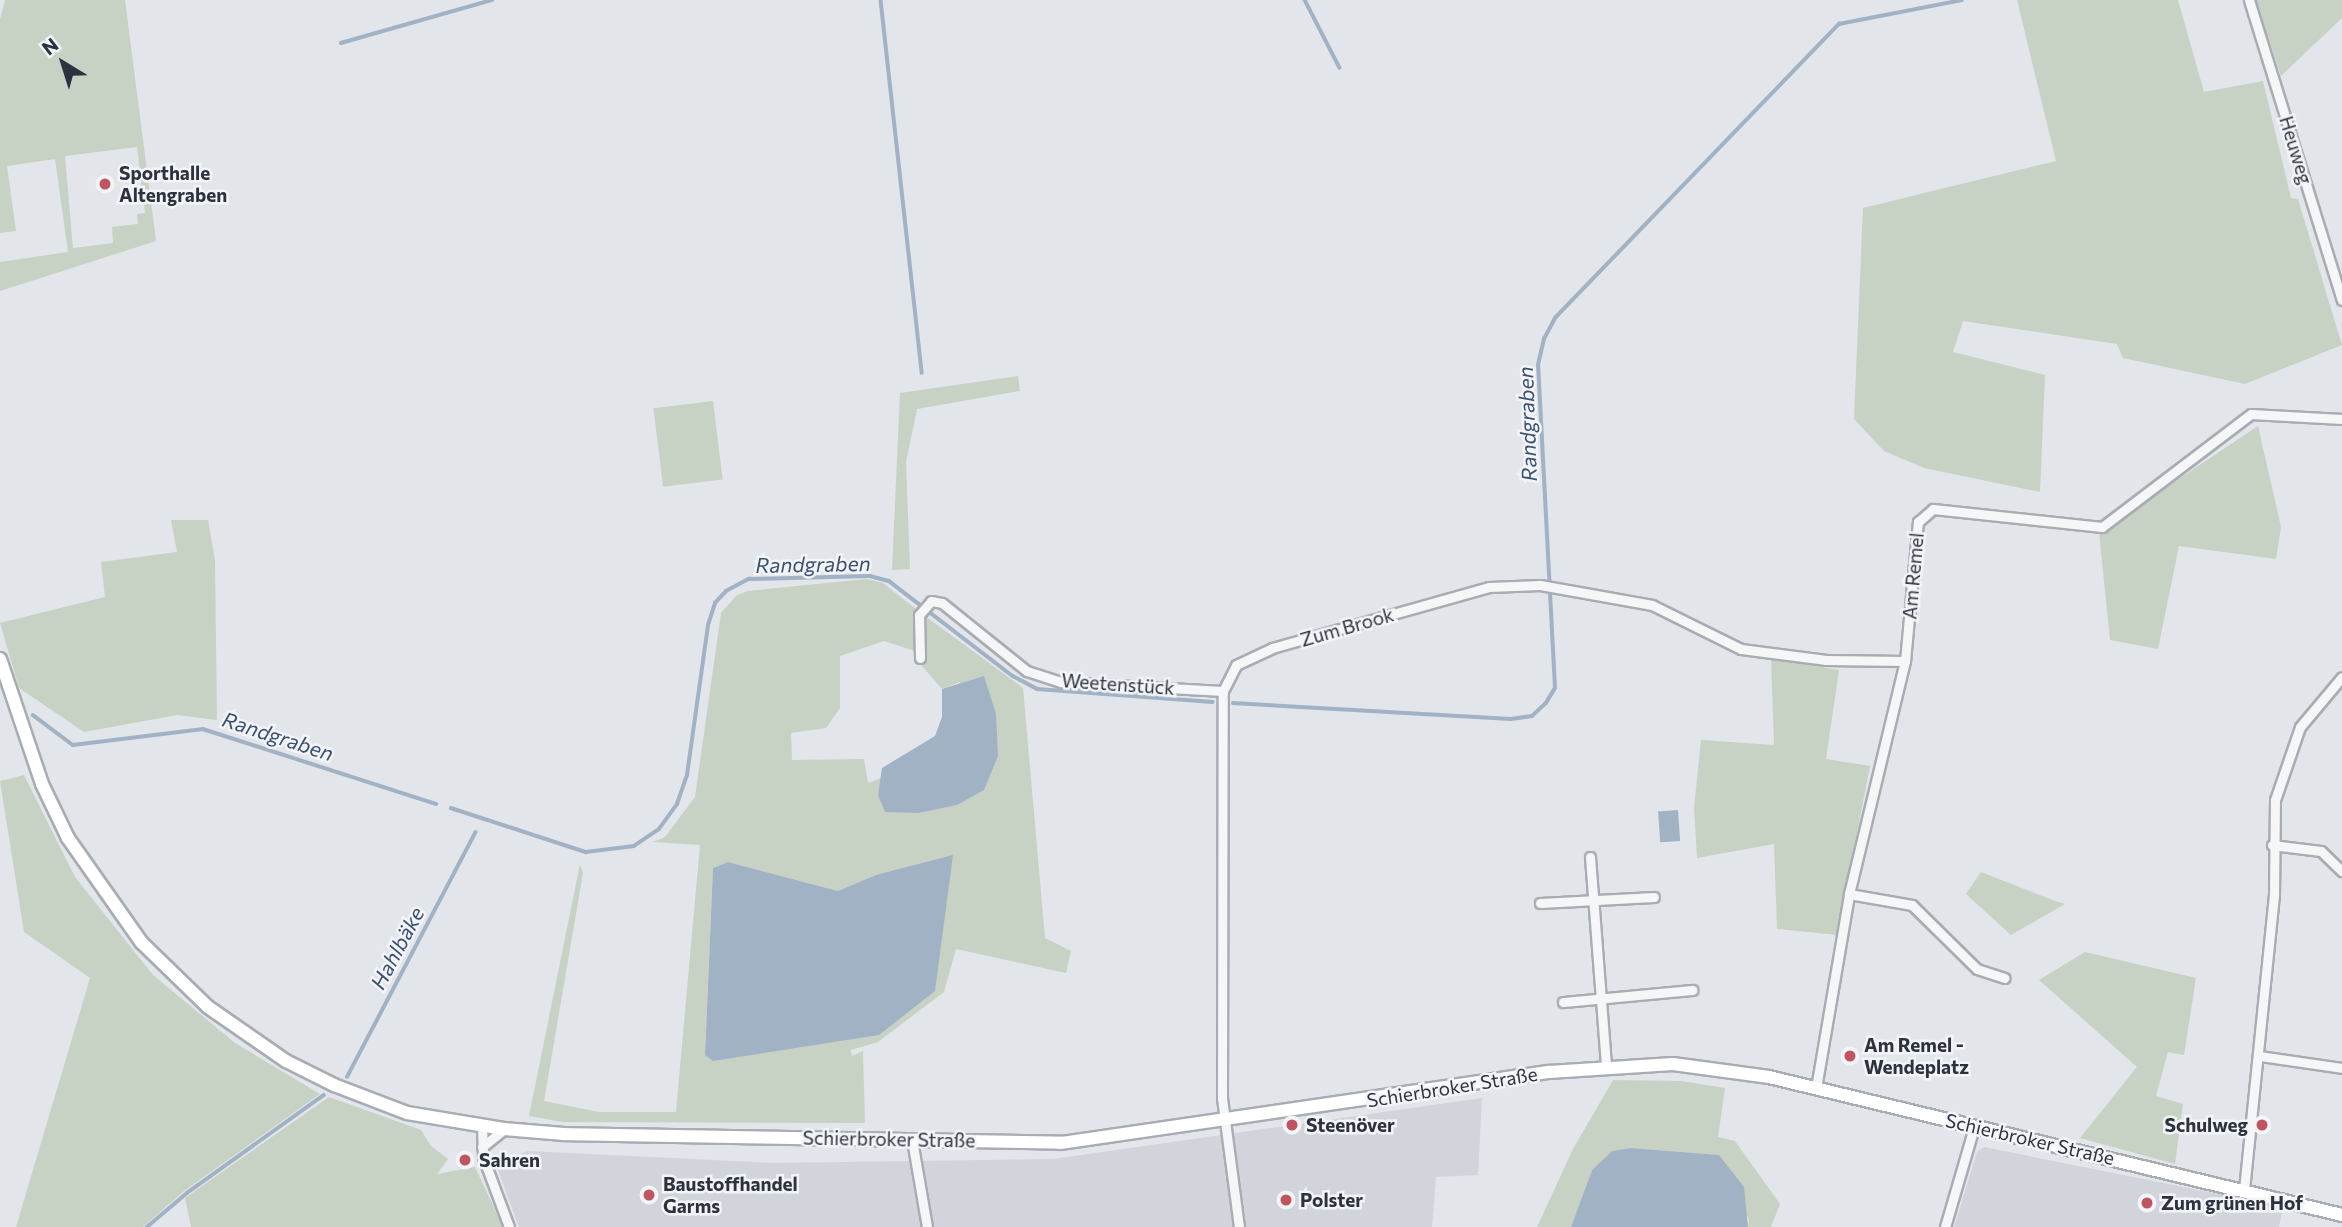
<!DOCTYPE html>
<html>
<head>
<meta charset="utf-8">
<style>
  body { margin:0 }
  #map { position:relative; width:2342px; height:1227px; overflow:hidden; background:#e2e5e9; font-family:Commissioner,sans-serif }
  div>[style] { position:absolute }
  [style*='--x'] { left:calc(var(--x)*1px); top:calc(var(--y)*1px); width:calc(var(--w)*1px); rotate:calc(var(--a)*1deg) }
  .built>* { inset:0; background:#d1d4db }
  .green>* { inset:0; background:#c7d2c4; transform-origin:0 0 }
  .water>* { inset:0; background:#a1b2c5; transform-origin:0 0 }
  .stream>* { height:3.5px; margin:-1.75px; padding:0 1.75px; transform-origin:1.75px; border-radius:1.75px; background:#a1b2c5 }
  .roads { filter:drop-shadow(2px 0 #a8acb3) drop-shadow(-2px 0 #a8acb3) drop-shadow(0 2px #a8acb3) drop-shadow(0 -2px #a8acb3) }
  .street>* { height:9px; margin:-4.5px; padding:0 4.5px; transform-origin:4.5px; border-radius:4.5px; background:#f5f6f8 }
  .secondary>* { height:12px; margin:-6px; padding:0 6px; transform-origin:6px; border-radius:6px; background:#fff }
  .dots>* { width:19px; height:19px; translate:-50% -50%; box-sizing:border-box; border:4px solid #f2f4f7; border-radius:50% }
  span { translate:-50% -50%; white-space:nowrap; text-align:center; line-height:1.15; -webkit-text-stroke:5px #f2f4f7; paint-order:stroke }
  .street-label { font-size:19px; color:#2c333f }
  .poi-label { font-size:19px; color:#2c333f; font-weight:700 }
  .left { translate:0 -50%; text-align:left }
  .right { translate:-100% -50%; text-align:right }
  .water-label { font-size:21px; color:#3a506f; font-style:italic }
  .north { position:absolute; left:28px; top:28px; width:70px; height:70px; -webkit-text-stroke:5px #f2f4f7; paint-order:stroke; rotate:322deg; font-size:19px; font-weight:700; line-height:28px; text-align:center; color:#2c333f }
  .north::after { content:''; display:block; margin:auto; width:24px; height:32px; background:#2c333f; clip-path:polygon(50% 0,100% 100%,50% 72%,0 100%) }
</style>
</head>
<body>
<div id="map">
  <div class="built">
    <i style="clip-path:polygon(1482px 1098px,1478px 1175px,1436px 1177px,1432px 1227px,519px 1227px,495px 1162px,528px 1151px,773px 1163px,1053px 1159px)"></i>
    <i style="clip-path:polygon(1984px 1147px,2283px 1207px,2279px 1227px,1954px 1227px,1977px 1152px)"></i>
  </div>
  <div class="green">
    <i style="clip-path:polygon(evenodd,5px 0,125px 0,156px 241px,0 291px,0 262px,68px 252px,55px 159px,7px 166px,16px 231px,0 233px,0 19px,5px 0,137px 147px,145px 213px,137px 214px,138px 224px,112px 227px,113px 243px,73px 248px,65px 156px,137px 147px)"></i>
    <i style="clip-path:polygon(2017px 0,2178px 0,2204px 92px,2263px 81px,2291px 198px,2298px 199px,2342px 345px,2245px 384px,2123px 358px,2117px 344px,1963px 321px,1953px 352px,2045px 375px,2040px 492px,1924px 468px,1884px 451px,1854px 419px,1863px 208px,2056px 161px)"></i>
    <i style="clip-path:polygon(2256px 0,2342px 0,2342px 18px,2281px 76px)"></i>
    <i style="clip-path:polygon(1018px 376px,1020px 391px,917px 409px,906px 462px,910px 569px,892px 570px,900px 393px)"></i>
    <i style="left:713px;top:401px;width:79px;height:60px;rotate:83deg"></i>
    <i style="clip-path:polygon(2258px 426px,2281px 527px,2276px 559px,2179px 546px,2158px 649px,2110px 640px,2099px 532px)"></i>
    <i style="clip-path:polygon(171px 520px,208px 520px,215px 560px,217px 720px,177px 715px,84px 732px,19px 688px,0 623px,105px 597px,101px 562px,177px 552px)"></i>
    <i style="clip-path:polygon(evenodd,867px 579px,883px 583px,917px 610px,915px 651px,884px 641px,840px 656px,840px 708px,826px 728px,791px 733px,792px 760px,864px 759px,868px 783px,881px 778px,878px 795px,918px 813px,960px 682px,942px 689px,922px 666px,925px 616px,1023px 688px,1045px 938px,1071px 951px,1066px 973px,956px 949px,944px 992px,878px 1042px,851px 1050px,852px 1056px,863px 1051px,865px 1123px,563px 1122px,529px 1116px,580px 864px,583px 873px,544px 1101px,599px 1112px,676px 1112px,700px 845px,653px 842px,665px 837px,695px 797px,721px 613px,737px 595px,748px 591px,867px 579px,728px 862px,838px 891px,876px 875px,705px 1055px,713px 868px,728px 862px)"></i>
    <i style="clip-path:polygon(1771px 658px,1839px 670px,1826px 759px,1870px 766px,1837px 935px,1777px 929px,1774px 844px,1697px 858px,1694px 808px,1701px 740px,1774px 745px)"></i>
    <i style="clip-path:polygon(24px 775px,75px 877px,153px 975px,235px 1043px,320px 1094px,184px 1191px,143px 1227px,16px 1227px,90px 978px,24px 932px,0 781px)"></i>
    <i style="clip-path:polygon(1981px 872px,2055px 901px,2065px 904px,2011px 935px,1966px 894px)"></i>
    <i style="clip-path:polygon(2085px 952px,2196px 978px,2184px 1055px,2168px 1052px,2156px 1096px,2183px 1104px,2175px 1164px,2080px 1138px,2137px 1067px,2039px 980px)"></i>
    <i style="clip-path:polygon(1613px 1080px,1681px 1081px,1725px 1088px,1718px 1137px,1735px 1141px,1780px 1204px,1771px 1227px,1748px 1227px,1749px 1220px,1719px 1155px,1631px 1148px,1612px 1151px,1592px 1170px,1571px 1227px,1537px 1227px,1573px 1149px)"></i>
    <i style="clip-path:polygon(329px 1097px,421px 1130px,431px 1146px,448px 1159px,437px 1174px,475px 1167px,503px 1227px,191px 1227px,185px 1198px)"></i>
  </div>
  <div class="water">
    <i style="clip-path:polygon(984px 676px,996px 714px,998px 756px,984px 790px,957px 805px,918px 813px,885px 812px,878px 795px,882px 768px,935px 736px,942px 717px,942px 689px)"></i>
    <i style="left:1678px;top:810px;width:31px;height:20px;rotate:86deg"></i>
    <i style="clip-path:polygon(953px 855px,935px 991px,879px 1035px,713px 1061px,705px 1055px,713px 868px,728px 862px,838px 891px,876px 875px)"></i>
    <i style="clip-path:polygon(1631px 1148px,1719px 1155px,1744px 1187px,1748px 1227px,1571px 1227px,1592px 1170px,1612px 1151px)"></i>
  </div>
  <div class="stream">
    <i style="--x:881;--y:0;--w:375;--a:83.7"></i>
    <i style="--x:1305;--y:0;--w:76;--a:62.8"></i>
    <i style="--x:341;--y:43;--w:157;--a:-15.9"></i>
    <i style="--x:1233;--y:703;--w:278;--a:3.3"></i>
    <i style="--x:1511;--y:719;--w:21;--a:-8"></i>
    <i style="--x:1532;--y:716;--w:19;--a:-43"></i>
    <i style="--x:1546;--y:703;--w:17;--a:-59"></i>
    <i style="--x:1555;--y:688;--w:323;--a:-93"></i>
    <i style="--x:1538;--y:365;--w:27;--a:-77"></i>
    <i style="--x:1544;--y:339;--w:24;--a:-62"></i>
    <i style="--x:1555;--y:318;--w:409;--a:-46"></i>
    <i style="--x:1839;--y:24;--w:125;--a:-11"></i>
    <i style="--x:33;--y:715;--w:50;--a:36.9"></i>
    <i style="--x:73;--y:745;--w:131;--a:-7"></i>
    <i style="--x:203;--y:729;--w:245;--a:17.8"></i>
    <i style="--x:451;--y:808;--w:142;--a:18.1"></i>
    <i style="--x:586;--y:852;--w:48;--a:-7.1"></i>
    <i style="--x:634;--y:846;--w:30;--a:-34"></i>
    <i style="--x:659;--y:829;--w:31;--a:-54"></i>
    <i style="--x:677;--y:804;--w:31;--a:-71"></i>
    <i style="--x:687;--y:775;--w:151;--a:-82"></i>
    <i style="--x:708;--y:625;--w:23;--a:-72"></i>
    <i style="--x:715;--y:603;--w:16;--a:-47"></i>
    <i style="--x:726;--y:591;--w:26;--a:-28"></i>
    <i style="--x:749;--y:579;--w:121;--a:-1.4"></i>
    <i style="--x:870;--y:576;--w:20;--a:15"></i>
    <i style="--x:889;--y:581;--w:156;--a:37.5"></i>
    <i style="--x:1013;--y:676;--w:27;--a:28"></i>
    <i style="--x:1037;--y:689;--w:176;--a:4.2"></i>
    <i style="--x:347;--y:1077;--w:276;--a:-62.3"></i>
    <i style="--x:147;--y:1227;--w:52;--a:-40.4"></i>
    <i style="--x:187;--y:1193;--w:168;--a:-35.6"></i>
  </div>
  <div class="roads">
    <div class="street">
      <i style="--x:2249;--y:0;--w:314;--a:72.8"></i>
      <i style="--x:920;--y:658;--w:43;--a:-91.3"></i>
      <i style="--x:919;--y:615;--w:18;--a:-49"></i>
      <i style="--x:931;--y:601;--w:11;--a:10"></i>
      <i style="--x:942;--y:603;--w:109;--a:38.7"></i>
      <i style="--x:1027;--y:671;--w:36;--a:18"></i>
      <i style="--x:1061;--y:682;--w:162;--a:3.2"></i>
      <i style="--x:2272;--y:845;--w:49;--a:7"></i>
      <i style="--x:2321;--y:851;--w:29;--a:44"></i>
      <i style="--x:1590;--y:857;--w:209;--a:85.6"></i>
      <i style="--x:1849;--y:894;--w:64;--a:9.9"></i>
      <i style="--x:1912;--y:905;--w:91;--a:44.6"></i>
      <i style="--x:1977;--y:969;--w:29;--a:18"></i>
      <i style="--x:1540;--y:903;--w:114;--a:-3"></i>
      <i style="--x:1563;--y:1002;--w:130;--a:-5.3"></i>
      <i style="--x:2260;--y:1056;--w:83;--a:8.3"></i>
      <i style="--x:1816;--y:1088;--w:197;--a:-80.3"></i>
      <i style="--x:1849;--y:894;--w:240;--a:-76.5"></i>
      <i style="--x:1905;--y:661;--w:140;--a:-84.7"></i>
      <i style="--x:1918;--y:522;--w:20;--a:-41"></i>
      <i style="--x:1933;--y:509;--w:170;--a:6.1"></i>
      <i style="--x:2102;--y:527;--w:187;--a:-37.2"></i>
      <i style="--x:2251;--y:414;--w:91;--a:3.1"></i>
      <i style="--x:482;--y:1126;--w:31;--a:88"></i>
      <i style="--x:483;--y:1157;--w:75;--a:69.6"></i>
      <i style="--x:912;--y:1140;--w:88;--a:80.2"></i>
      <i style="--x:482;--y:1147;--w:28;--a:-39"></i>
      <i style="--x:2244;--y:1190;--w:297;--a:-84.2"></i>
      <i style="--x:2274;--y:895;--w:95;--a:-89.4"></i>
      <i style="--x:2275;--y:800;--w:77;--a:-71.1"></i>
      <i style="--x:2300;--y:727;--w:65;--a:-50"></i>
      <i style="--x:1239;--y:1227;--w:130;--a:-97.5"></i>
      <i style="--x:1222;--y:1098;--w:407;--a:-89.9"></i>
      <i style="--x:1223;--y:691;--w:29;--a:-63"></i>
      <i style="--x:1236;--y:665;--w:40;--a:-25"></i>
      <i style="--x:1272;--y:648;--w:225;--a:-15.7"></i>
      <i style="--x:1489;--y:587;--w:51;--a:-2.2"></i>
      <i style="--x:1540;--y:585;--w:114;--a:10.1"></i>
      <i style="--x:1652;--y:605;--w:99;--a:26.3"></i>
      <i style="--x:1741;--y:649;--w:86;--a:7.4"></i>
      <i style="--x:1826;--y:660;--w:79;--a:0.7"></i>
      <i style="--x:1945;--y:1227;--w:104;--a:-73.8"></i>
    </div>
    <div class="secondary">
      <i style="--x:0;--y:659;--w:132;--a:71.4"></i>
      <i style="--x:42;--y:784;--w:60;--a:64.3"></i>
      <i style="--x:68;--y:838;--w:127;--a:54.9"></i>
      <i style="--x:141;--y:942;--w:93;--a:44.1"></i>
      <i style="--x:208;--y:1007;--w:95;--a:34.7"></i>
      <i style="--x:286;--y:1061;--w:54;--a:26.6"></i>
      <i style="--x:334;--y:1085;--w:78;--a:21"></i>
      <i style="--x:407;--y:1113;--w:98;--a:9.4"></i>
      <i style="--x:504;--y:1129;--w:60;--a:4.8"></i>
      <i style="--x:564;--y:1134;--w:497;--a:1"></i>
      <i style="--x:1061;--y:1143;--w:493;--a:-8.3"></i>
      <i style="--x:1549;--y:1072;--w:124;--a:-3.7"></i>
      <i style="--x:1673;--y:1064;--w:97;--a:7.7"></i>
      <i style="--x:1769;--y:1077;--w:589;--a:13.54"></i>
    </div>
  </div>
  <div class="dots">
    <i style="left:105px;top:184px;background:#c05562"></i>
    <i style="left:1850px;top:1056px;background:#c05562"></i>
    <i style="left:1292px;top:1125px;background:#c05562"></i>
    <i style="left:2262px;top:1125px;background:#c05562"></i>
    <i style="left:465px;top:1160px;background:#c05562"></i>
    <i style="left:649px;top:1195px;background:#c05562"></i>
    <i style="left:1286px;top:1200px;background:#c05562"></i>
    <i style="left:2147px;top:1203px;background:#c05562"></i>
  </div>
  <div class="street-label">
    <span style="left:2296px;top:150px;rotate:73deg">Heuweg</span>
    <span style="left:1913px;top:576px;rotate:-85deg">Am Remel</span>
    <span style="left:1347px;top:627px;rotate:-16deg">Zum Brook</span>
    <span style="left:1118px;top:684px;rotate:4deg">Weetenstück</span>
    <span style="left:1452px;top:1087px;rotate:-9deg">Schierbroker Straße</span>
    <span style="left:889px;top:1139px;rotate:1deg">Schierbroker Straße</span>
    <span style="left:2030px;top:1139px;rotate:13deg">Schierbroker Straße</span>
  </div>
  <div class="poi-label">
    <span class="left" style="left:119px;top:184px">Sporthalle<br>Altengraben</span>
    <span class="left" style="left:1864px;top:1056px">Am Remel -<br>Wendeplatz</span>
    <span class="left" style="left:1306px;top:1125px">Steenöver</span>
    <span class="right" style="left:2248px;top:1125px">Schulweg</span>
    <span class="left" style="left:479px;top:1160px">Sahren</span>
    <span class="left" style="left:663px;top:1195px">Baustoffhandel<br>Garms</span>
    <span class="left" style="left:1300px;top:1200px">Polster</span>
    <span class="left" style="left:2161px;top:1203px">Zum grünen Hof</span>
  </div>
  <div class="water-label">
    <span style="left:1527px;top:424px;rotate:-92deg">Randgraben</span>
    <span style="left:813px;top:564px;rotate:-1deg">Randgraben</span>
    <span style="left:278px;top:736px;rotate:18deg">Randgraben</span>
    <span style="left:397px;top:948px;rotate:-62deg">Hahlbäke</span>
  </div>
  <div class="north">N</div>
</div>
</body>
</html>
